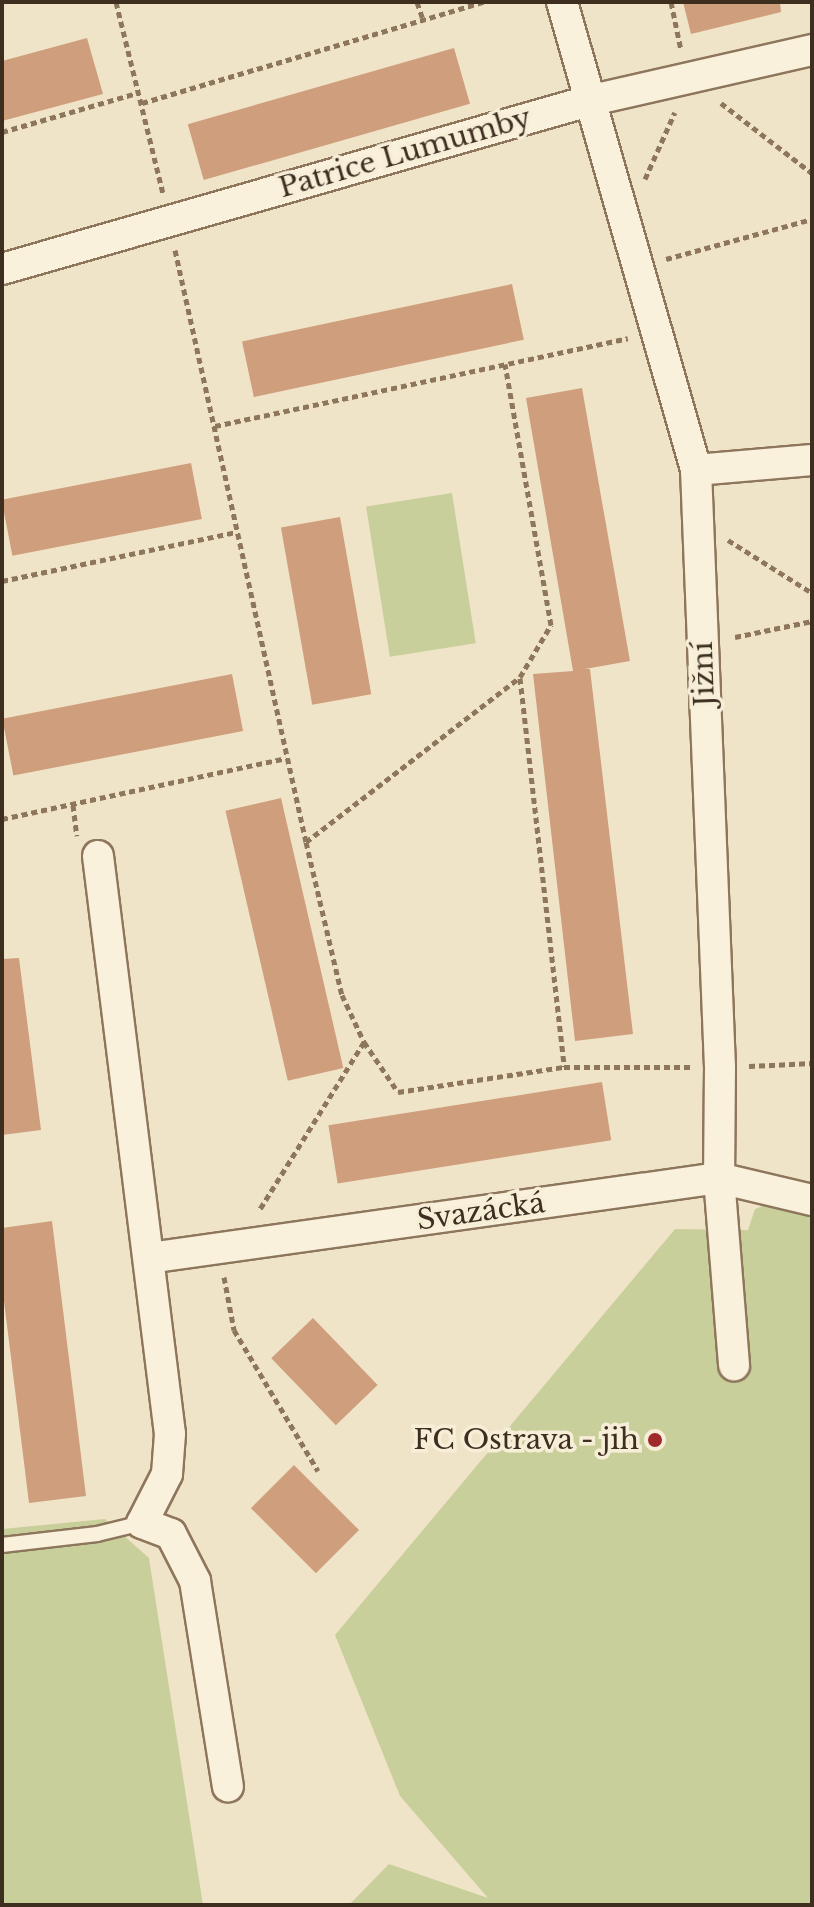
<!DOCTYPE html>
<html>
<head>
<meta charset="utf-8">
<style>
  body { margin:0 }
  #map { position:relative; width:814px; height:1907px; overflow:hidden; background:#f0e4c8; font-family:"Libre Baskerville",serif }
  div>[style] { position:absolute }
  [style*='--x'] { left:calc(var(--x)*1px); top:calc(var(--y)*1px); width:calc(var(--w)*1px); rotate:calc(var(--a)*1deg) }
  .green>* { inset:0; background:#c9cf9b; transform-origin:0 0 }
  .building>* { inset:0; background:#cf9f7d; transform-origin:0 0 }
  .path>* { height:5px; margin-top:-2.5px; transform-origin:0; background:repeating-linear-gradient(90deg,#8d765c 0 6px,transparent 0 10px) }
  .roads { filter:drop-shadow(2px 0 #8d765c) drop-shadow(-2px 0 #8d765c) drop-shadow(0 2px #8d765c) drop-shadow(0 -2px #8d765c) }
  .lane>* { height:14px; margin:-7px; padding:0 7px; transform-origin:7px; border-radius:7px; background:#faf1dc }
  .street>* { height:30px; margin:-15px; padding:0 15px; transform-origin:15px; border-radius:15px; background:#faf1dc }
  .dots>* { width:22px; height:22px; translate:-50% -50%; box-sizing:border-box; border:4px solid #f7eed8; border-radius:50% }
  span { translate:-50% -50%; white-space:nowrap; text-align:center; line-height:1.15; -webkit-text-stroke:7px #f7eed8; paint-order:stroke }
  .street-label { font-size:28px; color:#3d2e20 }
  .poi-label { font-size:28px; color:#3d2e20 }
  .right { translate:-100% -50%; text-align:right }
  .frame { position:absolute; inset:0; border:4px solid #3d2e20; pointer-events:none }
</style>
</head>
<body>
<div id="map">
  <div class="green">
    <i style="left:452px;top:493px;width:152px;height:87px;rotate:81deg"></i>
    <i style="clip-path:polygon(768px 1204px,812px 1212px,812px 1905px,349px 1905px,389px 1864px,488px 1898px,400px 1796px,335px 1635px,675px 1229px,748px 1230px,755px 1209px)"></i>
    <i style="clip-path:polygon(105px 1519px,149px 1558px,203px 1905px,2px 1905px,2px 1529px)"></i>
  </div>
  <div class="building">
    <i style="clip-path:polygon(683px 2px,780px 2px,781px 12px,691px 34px)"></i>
    <i style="clip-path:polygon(87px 38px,103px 94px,2px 121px,2px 61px)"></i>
    <i style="left:454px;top:48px;width:58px;height:277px;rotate:74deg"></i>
    <i style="left:512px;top:284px;width:57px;height:276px;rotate:78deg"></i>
    <i style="clip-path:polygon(582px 388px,630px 661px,585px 669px,590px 669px,633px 1034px,575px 1041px,533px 674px,573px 671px,526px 398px)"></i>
    <i style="left:191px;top:463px;width:57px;height:193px;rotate:79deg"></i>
    <i style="left:340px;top:517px;width:180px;height:60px;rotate:80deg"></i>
    <i style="left:232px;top:674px;width:58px;height:234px;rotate:79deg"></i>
    <i style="left:281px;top:798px;width:277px;height:57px;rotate:77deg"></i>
    <i style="clip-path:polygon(19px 958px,41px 1130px,2px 1135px,2px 959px)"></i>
    <i style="left:602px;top:1082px;width:59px;height:277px;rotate:81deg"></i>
    <i style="clip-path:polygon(52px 1221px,86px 1496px,29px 1503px,2px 1285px,2px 1228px)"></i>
    <i style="left:313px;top:1318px;width:93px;height:58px;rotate:46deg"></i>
    <i style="left:294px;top:1465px;width:92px;height:61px;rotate:45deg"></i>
  </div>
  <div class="path">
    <i style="--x:116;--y:2;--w:197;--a:76.2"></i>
    <i style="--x:417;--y:2;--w:18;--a:71"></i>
    <i style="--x:671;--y:2;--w:49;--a:78.2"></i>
    <i style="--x:142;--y:103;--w:356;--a:-16.5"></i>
    <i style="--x:721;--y:103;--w:115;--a:37.6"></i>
    <i style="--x:2;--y:132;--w:141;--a:-16.1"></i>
    <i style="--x:645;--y:179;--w:73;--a:-65.9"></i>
    <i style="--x:175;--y:250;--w:606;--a:77.52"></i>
    <i style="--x:306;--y:842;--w:157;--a:76.8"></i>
    <i style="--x:342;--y:995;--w:52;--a:64.9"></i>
    <i style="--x:364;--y:1042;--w:199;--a:121.9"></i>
    <i style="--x:666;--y:259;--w:151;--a:-15.3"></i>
    <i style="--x:215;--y:426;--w:422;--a:-12"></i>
    <i style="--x:728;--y:540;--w:99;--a:32.2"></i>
    <i style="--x:2;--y:581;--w:240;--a:-11.8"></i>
    <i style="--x:735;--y:637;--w:79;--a:-11.7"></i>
    <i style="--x:520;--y:678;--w:391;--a:83.5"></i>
    <i style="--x:73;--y:805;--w:31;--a:83"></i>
    <i style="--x:2;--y:819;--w:290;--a:-12.1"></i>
    <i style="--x:306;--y:842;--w:270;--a:-37.6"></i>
    <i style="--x:520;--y:677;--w:61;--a:-59.2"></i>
    <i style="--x:551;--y:625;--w:265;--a:-100"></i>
    <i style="--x:364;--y:1042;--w:60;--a:55.8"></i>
    <i style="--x:398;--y:1092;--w:168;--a:-8.6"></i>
    <i style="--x:564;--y:1067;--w:127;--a:0"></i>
    <i style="--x:749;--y:1066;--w:63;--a:-2.7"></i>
    <i style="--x:224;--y:1277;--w:54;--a:79.3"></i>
    <i style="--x:234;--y:1330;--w:164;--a:59.2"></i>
  </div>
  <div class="roads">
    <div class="lane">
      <i style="--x:2;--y:1545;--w:96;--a:-6.6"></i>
      <i style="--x:97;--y:1534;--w:46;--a:-13.7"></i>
    </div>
    <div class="street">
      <i style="--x:562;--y:2;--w:487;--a:74"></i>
      <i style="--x:696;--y:470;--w:597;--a:87.7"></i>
      <i style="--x:720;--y:1067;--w:111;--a:90.5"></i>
      <i style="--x:719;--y:1178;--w:188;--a:85.4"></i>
      <i style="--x:2;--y:269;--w:614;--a:-15.98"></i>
      <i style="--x:592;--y:100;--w:226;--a:-12.8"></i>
      <i style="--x:696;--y:470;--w:116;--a:-4.9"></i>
      <i style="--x:98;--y:856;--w:582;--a:82.9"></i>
      <i style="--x:170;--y:1434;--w:40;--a:94.3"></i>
      <i style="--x:167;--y:1474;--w:55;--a:117"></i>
      <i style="--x:142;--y:1523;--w:31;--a:21"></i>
      <i style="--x:171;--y:1534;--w:53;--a:62.9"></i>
      <i style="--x:195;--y:1581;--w:208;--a:80.9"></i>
      <i style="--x:149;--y:1258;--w:576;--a:-7.99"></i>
      <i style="--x:719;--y:1178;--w:96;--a:13.3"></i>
    </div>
  </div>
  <div class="dots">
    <i style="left:655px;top:1440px;background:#9e2a2b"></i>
  </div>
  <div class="street-label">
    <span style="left:405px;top:153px;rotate:-16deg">Patrice Lumumby</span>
    <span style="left:704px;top:674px;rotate:-92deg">Jižní</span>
    <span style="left:481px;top:1212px;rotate:-8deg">Svazácká</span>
  </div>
  <div class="poi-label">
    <span class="right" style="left:639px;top:1440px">FC Ostrava - jih</span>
  </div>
  <div class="frame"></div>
</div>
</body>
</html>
